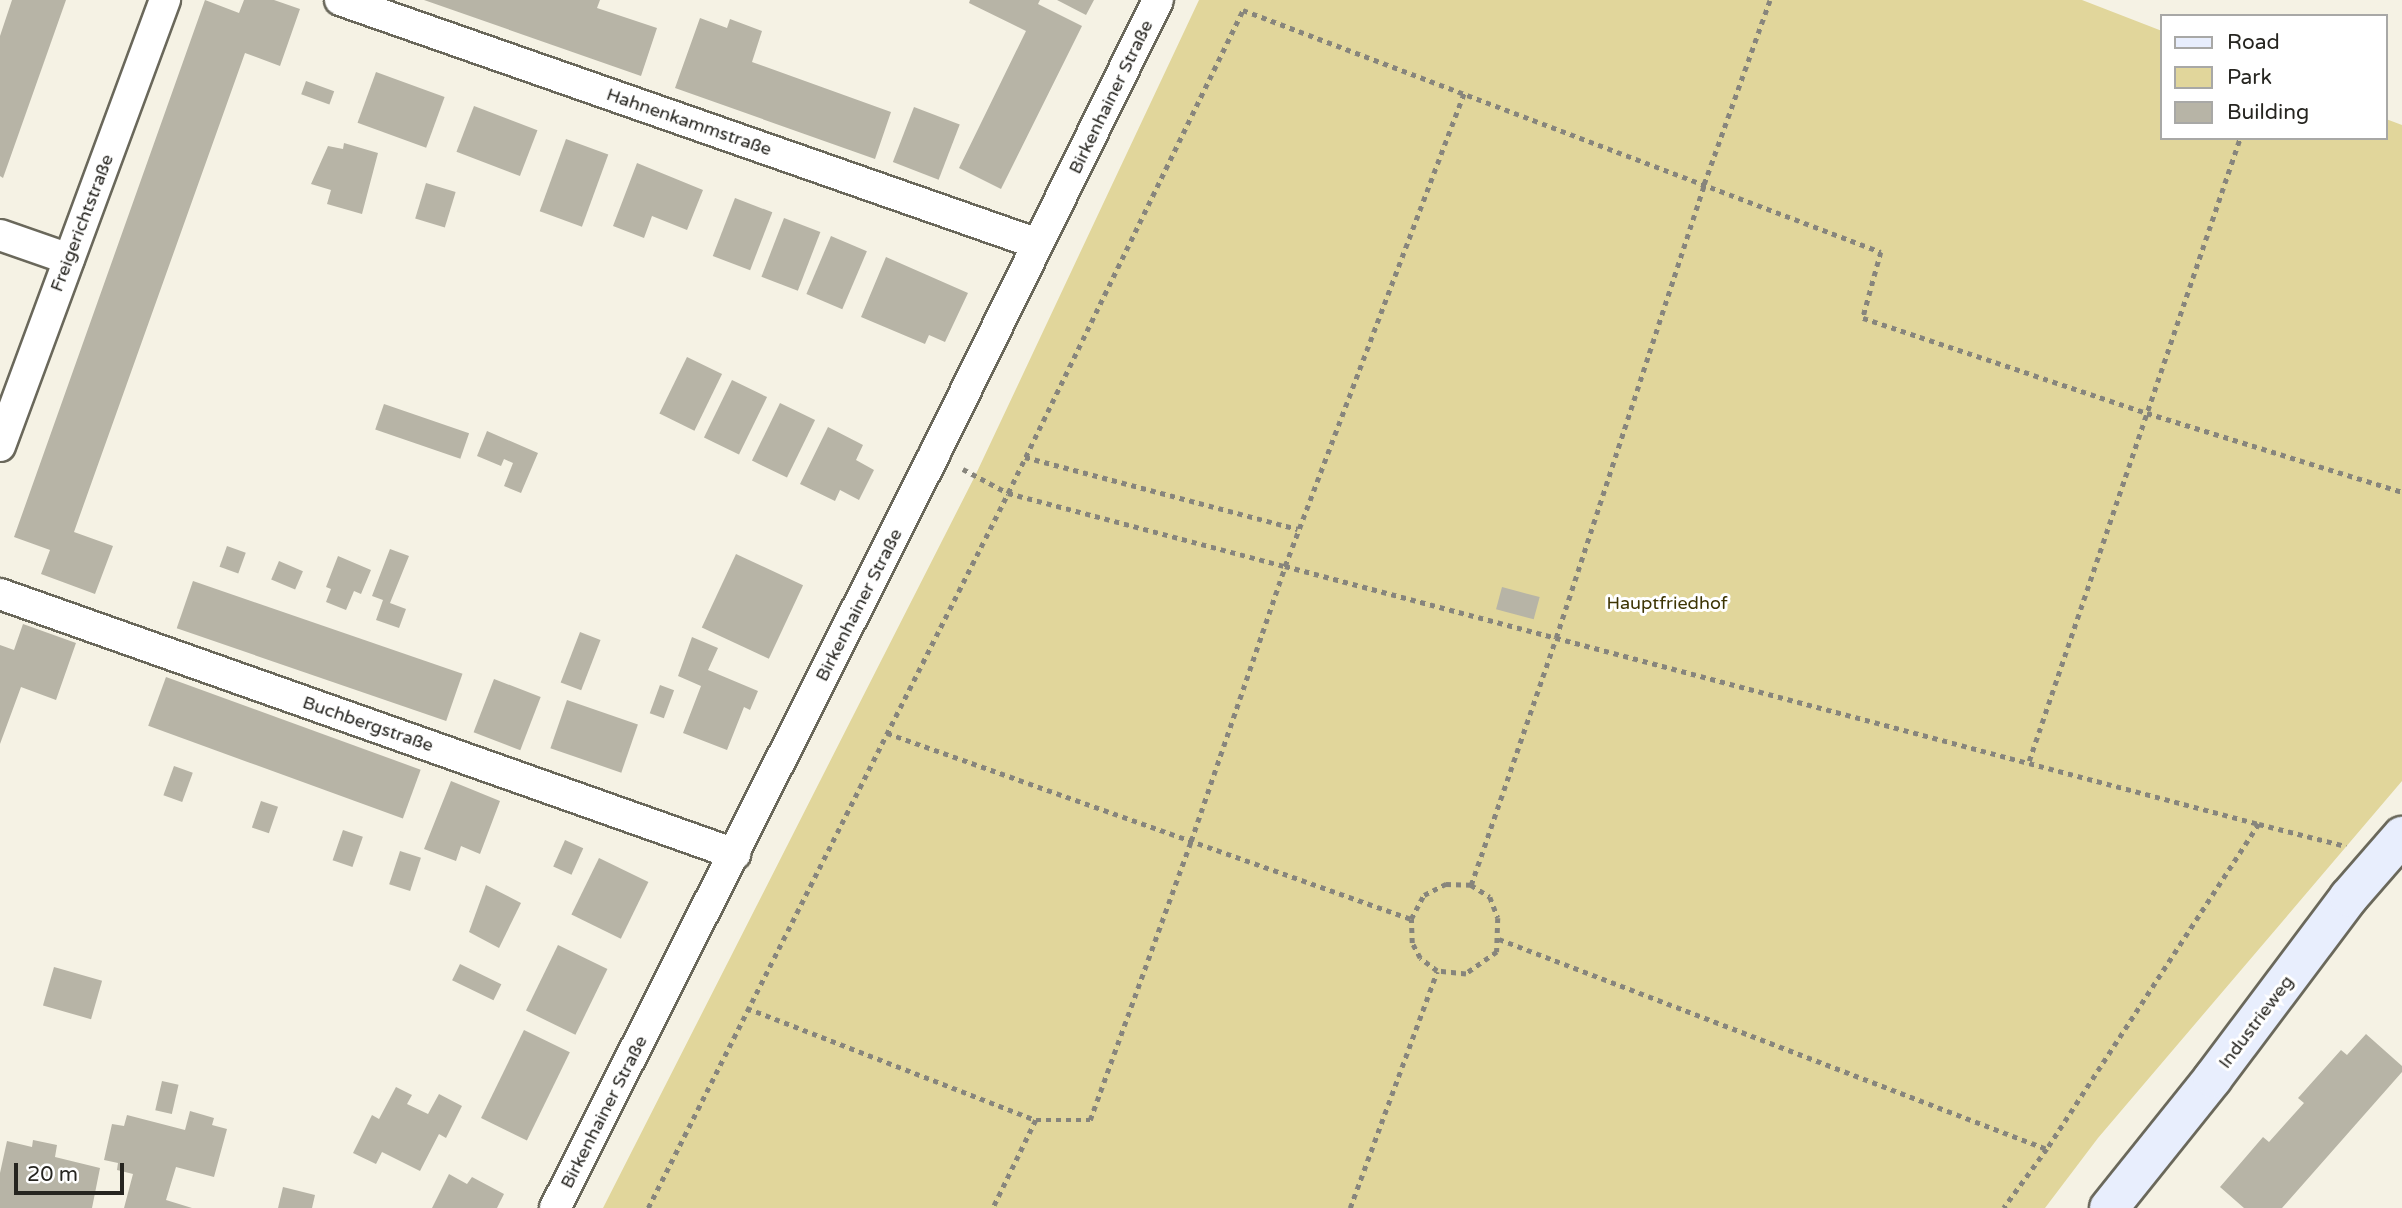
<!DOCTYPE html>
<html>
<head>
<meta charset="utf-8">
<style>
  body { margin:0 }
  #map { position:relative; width:2402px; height:1208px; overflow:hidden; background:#f5f2e4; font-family:"Varela Round",sans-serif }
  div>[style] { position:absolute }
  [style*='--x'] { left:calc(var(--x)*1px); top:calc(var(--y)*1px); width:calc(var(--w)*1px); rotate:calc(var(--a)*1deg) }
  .green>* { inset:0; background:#e1d69b }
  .building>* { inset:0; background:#b7b4a6; transform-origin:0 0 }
  .path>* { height:4.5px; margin-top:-2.25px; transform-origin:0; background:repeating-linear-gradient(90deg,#87857c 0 5px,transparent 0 10px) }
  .roads { filter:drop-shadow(2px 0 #6a685b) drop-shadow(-2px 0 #6a685b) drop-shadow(0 2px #6a685b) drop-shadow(0 -2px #6a685b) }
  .street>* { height:30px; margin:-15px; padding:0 15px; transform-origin:15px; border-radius:15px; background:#fff }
  .secondary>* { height:38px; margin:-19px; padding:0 19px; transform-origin:19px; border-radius:19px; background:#e8eefd }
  span { translate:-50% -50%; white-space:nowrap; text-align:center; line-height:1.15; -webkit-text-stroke:6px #fff; paint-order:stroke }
  .street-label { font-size:18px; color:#262520 }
  .park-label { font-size:18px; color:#3e3504 }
  .legend { position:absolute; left:2160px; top:14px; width:228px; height:126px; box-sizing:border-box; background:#fff; border:2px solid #a8a8a6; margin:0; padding:9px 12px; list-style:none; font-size:21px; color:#262520 }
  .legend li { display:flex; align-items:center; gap:14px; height:35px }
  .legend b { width:35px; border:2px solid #a8a8a6 }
  .scale { position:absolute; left:14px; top:1163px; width:110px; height:32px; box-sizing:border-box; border:4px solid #262520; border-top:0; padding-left:9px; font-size:21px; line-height:24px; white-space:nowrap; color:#262520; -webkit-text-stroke:5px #fff; paint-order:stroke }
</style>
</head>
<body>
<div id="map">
  <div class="green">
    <i style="clip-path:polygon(1199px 0,2082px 0,2162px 31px,2162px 138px,2386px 138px,2386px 119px,2402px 125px,2402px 781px,2098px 1138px,2045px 1208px,603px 1208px,975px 476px)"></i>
  </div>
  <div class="building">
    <i style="clip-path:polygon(12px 0,66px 0,3px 178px,0 176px,0 36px)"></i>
    <i style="clip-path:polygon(205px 0,239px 13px,244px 0,274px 0,300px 9px,280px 66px,245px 53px,80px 515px,74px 532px,113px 546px,95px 594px,41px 574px,50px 550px,14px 537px)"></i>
    <i style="clip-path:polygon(424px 0,600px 0,597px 8px,657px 28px,641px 76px)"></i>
    <i style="clip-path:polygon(970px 0,1040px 0,1038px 4px,1082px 26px,1001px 189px,959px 168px,1026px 31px,969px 3px)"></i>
    <i style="clip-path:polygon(1057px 0,1094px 0,1086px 15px)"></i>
    <i style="clip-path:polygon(700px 18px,727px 28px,730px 19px,762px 31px,752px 62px,891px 112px,875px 159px,675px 88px)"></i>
    <i style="left:376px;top:72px;width:73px;height:54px;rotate:20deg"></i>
    <i style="left:306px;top:81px;width:30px;height:14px;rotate:20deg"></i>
    <i style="left:474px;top:106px;width:68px;height:49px;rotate:21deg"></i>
    <i style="left:914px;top:107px;width:49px;height:59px;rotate:21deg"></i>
    <i style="left:566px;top:139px;width:45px;height:77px;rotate:20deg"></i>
    <i style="clip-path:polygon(344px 143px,378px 153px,362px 214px,327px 204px,331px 190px,311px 184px,328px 146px,343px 149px)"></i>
    <i style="clip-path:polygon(637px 163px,703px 190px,687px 230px,652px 216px,644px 238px,613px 226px)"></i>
    <i style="left:426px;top:183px;width:31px;height:37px;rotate:17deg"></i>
    <i style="left:735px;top:198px;width:40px;height:62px;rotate:21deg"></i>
    <i style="left:784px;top:218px;width:39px;height:63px;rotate:21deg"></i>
    <i style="left:831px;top:236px;width:39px;height:63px;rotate:23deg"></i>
    <i style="clip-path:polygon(886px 257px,968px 293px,945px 342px,929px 335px,925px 344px,861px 317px)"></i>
    <i style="left:687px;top:357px;width:39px;height:63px;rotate:26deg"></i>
    <i style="left:732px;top:380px;width:39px;height:64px;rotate:26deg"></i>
    <i style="left:780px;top:403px;width:39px;height:64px;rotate:26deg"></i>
    <i style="left:384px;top:404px;width:90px;height:27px;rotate:19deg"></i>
    <i style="clip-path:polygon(828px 427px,863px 445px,856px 460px,874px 470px,859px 500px,840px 490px,835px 501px,800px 484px)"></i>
    <i style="clip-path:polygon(487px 431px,538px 453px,521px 493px,504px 486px,513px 463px,504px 459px,501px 466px,477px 456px)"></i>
    <i style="left:227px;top:546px;width:20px;height:22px;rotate:20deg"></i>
    <i style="clip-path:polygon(390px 549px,409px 556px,390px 603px,406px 609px,399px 628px,376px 620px,383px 600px,372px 596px)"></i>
    <i style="left:736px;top:554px;width:74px;height:81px;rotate:25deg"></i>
    <i style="clip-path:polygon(338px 556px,371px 570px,361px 594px,354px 591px,346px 610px,326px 602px,331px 589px,326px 587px)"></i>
    <i style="left:279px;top:561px;width:26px;height:20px;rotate:23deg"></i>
    <i style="left:193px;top:581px;width:285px;height:50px;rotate:19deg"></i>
    <i style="left:1502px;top:587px;width:39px;height:23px;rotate:15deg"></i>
    <i style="clip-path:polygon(23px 624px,76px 643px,56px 700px,21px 687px,0 744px,0 645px,14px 650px)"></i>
    <i style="left:580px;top:632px;width:22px;height:54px;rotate:21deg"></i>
    <i style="clip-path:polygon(692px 637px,718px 648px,708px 670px,758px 691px,750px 710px,744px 707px,727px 750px,683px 733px,701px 686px,678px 676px)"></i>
    <i style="left:166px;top:677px;width:271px;height:52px;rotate:20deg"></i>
    <i style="left:494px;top:679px;width:50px;height:57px;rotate:21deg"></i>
    <i style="left:660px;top:685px;width:15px;height:30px;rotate:20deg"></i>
    <i style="left:567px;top:700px;width:75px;height:51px;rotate:19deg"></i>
    <i style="left:174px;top:766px;width:20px;height:31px;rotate:20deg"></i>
    <i style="clip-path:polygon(451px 781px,500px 801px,480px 854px,461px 846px,456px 861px,424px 849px)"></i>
    <i style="left:261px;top:801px;width:18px;height:28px;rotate:19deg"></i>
    <i style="left:343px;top:830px;width:21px;height:32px;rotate:19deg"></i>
    <i style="left:565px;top:840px;width:20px;height:29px;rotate:24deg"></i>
    <i style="left:400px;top:851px;width:22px;height:35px;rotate:18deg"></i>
    <i style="left:599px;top:858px;width:55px;height:63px;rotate:26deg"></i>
    <i style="clip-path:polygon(486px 885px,521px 903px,499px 948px,469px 932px)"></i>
    <i style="left:558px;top:945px;width:55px;height:73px;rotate:26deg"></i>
    <i style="left:460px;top:964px;width:46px;height:18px;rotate:26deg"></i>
    <i style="left:54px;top:967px;width:50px;height:40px;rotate:16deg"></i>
    <i style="left:524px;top:1030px;width:51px;height:98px;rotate:26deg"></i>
    <i style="clip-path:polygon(2366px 1034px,2402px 1066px,2402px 1072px,2282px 1208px,2244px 1208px,2220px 1187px,2263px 1137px,2269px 1142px,2304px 1103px,2298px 1098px,2341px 1050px,2347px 1055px)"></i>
    <i style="left:162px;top:1081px;width:17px;height:30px;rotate:13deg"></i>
    <i style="clip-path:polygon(396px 1087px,412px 1095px,407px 1104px,428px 1114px,439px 1094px,462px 1106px,446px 1138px,439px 1134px,420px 1171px,382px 1152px,376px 1164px,353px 1153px,372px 1115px,379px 1119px)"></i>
    <i style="clip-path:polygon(190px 1111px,214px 1118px,212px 1125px,227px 1129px,214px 1177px,176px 1167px,166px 1200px,192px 1208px,124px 1208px,133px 1174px,117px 1170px,118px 1163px,104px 1160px,112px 1124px,124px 1126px,127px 1115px,185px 1130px)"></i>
    <i style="clip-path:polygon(33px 1140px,57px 1145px,55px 1157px,100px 1168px,92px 1208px,0 1208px,0 1173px,7px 1141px,32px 1147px)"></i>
    <i style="clip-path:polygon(449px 1174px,467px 1184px,472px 1177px,504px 1194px,497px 1208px,432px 1208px)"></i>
    <i style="clip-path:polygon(283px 1187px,315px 1195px,312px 1208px,278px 1208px)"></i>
  </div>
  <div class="path">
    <i style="--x:1025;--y:457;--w:282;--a:14.8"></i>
    <i style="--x:963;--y:469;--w:51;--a:28.1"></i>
    <i style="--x:1008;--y:493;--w:286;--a:14.8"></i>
    <i style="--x:1285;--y:566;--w:506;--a:-69.27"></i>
    <i style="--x:887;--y:733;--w:556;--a:19.54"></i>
    <i style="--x:2029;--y:761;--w:658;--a:-71.29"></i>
    <i style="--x:2259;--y:824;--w:90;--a:14.2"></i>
    <i style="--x:1446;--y:884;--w:25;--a:2"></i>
    <i style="--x:1471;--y:885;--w:22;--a:32"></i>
    <i style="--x:1490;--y:897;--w:22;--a:69"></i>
    <i style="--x:1498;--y:918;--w:34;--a:92"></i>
    <i style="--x:1497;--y:952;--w:38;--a:145"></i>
    <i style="--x:1466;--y:974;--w:29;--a:-174"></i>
    <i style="--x:1437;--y:971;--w:21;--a:-143"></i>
    <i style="--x:1420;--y:958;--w:17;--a:-118"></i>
    <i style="--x:1412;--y:943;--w:24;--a:-92"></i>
    <i style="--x:1411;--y:919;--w:27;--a:-62"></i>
    <i style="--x:1424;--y:895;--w:25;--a:-27"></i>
    <i style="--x:1471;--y:885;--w:261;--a:-71"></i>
    <i style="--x:1556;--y:638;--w:478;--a:-71.9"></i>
    <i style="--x:1704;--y:184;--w:195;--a:-70.3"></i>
    <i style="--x:1499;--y:939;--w:587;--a:20.97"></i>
    <i style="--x:747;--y:1008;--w:310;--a:21.2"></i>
    <i style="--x:1036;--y:1120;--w:98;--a:116"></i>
    <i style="--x:1036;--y:1120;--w:54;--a:0"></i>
    <i style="--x:1090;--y:1120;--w:297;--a:-70.1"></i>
    <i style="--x:1191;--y:841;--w:291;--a:-71.1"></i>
    <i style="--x:1285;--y:566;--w:1008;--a:14.84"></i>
    <i style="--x:2259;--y:824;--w:388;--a:123.1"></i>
    <i style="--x:2047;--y:1149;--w:73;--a:126.1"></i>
    <i style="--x:648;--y:1208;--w:801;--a:-63.27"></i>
    <i style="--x:1008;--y:493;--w:537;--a:-64.06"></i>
    <i style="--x:1243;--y:10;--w:682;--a:20.77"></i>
    <i style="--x:1881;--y:252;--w:68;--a:105.3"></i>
    <i style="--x:1863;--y:318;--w:299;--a:18.5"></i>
    <i style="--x:2147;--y:413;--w:267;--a:17.2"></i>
    <i style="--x:1350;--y:1208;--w:252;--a:-69.8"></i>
  </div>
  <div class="roads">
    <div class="street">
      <i style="--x:340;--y:0;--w:739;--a:19.27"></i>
      <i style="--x:0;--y:235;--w:73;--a:19.2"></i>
      <i style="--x:0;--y:446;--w:476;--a:-69.7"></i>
      <i style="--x:0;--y:594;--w:780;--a:19.48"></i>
      <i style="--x:555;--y:1208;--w:845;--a:-63.28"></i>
      <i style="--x:935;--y:453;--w:505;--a:-63.79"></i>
    </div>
    <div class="secondary">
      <i style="--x:2109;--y:1208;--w:166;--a:-51.3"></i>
      <i style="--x:2213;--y:1078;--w:226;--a:-53.1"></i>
      <i style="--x:2349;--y:897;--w:81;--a:-49"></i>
    </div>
  </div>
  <div class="street-label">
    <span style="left:1111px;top:97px;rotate:-64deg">Birkenhainer Straße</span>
    <span style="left:689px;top:122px;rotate:19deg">Hahnenkammstraße</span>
    <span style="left:82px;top:223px;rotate:-69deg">Freigerichtstraße</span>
    <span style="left:859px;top:605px;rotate:-63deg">Birkenhainer Straße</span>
    <span style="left:368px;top:724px;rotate:19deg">Buchbergstraße</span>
    <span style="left:2256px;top:1022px;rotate:-53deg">Industrieweg</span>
    <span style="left:604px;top:1112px;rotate:-63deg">Birkenhainer Straße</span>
  </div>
  <div class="park-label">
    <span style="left:1667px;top:603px">Hauptfriedhof</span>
  </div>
  <ul class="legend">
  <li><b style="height:9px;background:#e8eefd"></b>Road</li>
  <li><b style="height:19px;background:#e1d69b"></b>Park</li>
  <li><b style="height:19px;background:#b7b4a6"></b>Building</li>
  </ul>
  <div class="scale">20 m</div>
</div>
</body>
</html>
